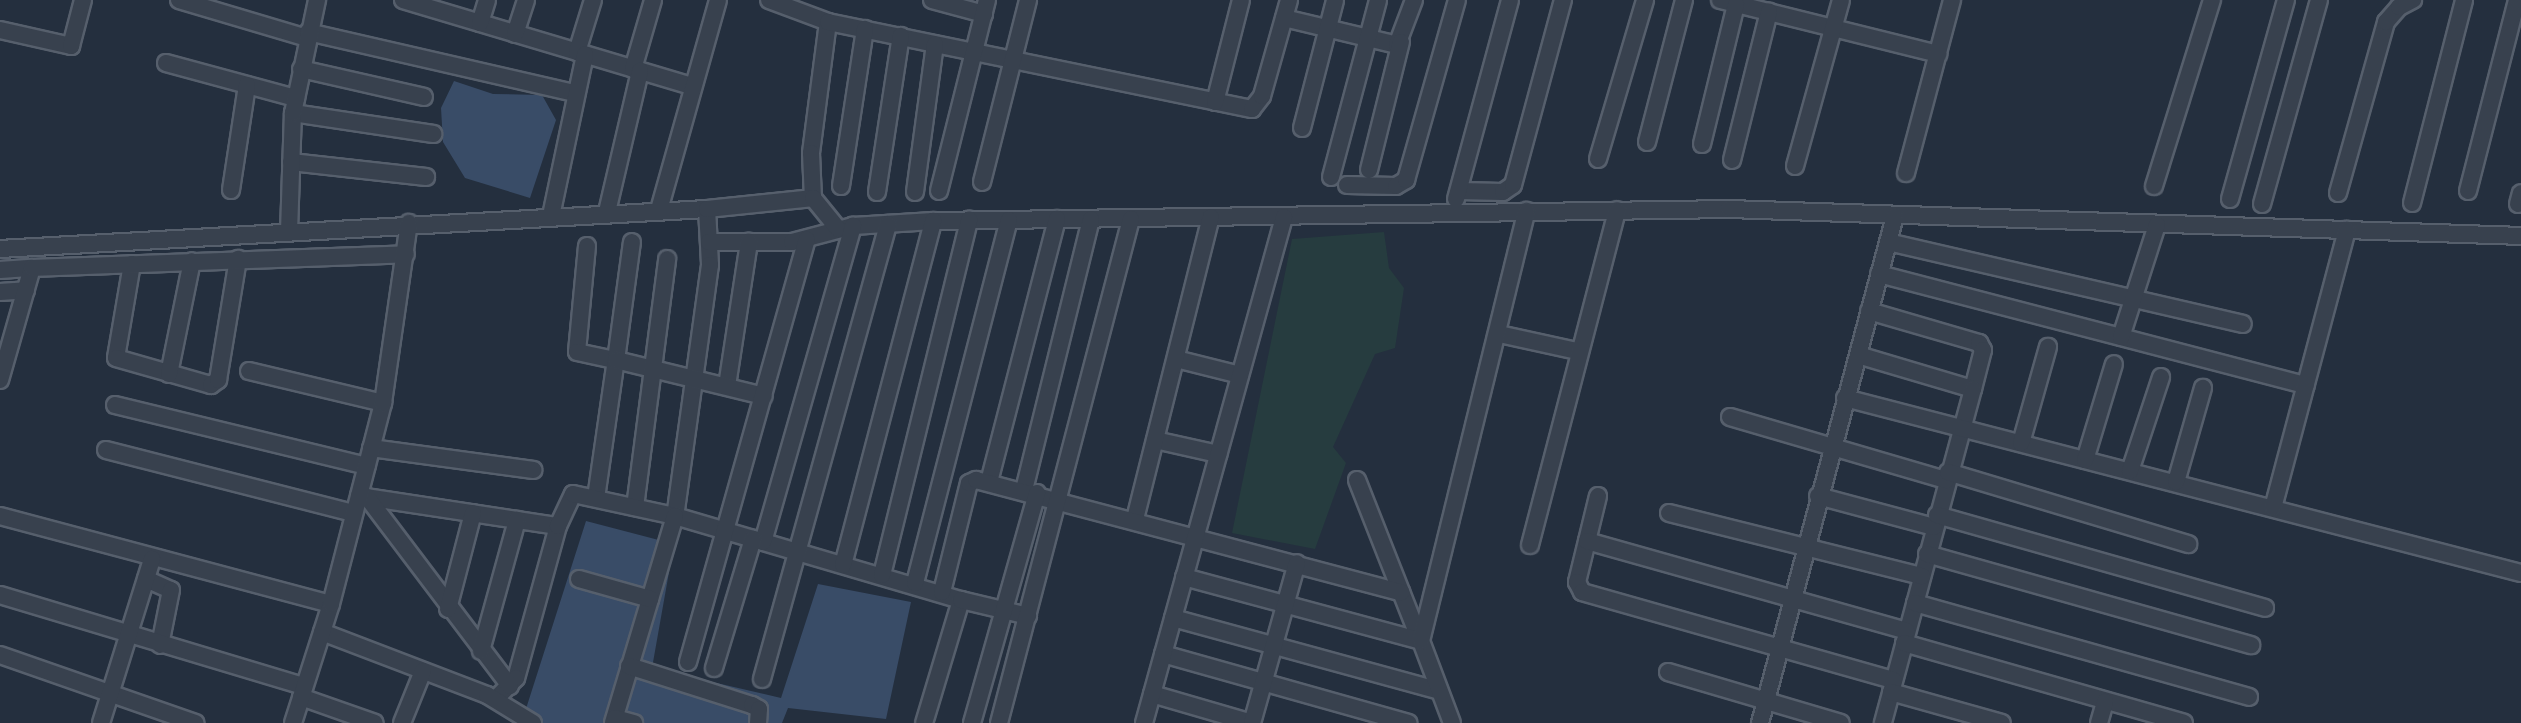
<!DOCTYPE html>
<html>
<head>
<meta charset="utf-8">
<style>
  body { margin:0 }
  #map { position:relative; width:2521px; height:723px; overflow:hidden; background:#242f3e; font-family:Signika,sans-serif }
  div>[style] { position:absolute }
  [style*='--x'] { left:calc(var(--x)*1px); top:calc(var(--y)*1px); width:calc(var(--w)*1px); rotate:calc(var(--a)*1deg) }
  .green>* { inset:0; background:#263c3f }
  .water>* { inset:0; background:#394c67 }
  .roads { filter:drop-shadow(2px 0 #565f6c) drop-shadow(-2px 0 #565f6c) drop-shadow(0 2px #565f6c) drop-shadow(0 -2px #565f6c) }
  .minor>* { height:16px; margin:-8px; padding:0 8px; transform-origin:8px; border-radius:8px; background:#38414e }
  span { translate:-50% -50%; white-space:nowrap; text-align:center; line-height:1.15; -webkit-text-stroke:6px #1d2633; paint-order:stroke }
</style>
</head>
<body>
<div id="map">
  <div class="green">
    <i style="clip-path:polygon(1384px 232px,1389px 268px,1404px 288px,1395px 348px,1375px 354px,1333px 447px,1346px 463px,1315px 549px,1232px 533px,1292px 239px)"></i>
  </div>
  <div class="water">
    <i style="clip-path:polygon(454px 81px,493px 94px,542px 95px,556px 120px,530px 198px,465px 178px,443px 142px,441px 108px)"></i>
    <i style="clip-path:polygon(586px 521px,674px 544px,652px 668px,781px 698px,818px 584px,911px 602px,886px 719px,788px 708px,782px 723px,512px 723px,524px 715px)"></i>
  </div>
  <div class="roads">
    <div class="minor">
      <i style="--x:179;--y:0;--w:134;--a:16.5"></i>
      <i style="--x:403;--y:0;--w:301;--a:16.6"></i>
      <i style="--x:769;--y:0;--w:63;--a:20.4"></i>
      <i style="--x:828;--y:22;--w:132;--a:97.4"></i>
      <i style="--x:811;--y:153;--w:45;--a:87.5"></i>
      <i style="--x:932;--y:0;--w:54;--a:15.1"></i>
      <i style="--x:1720;--y:0;--w:225;--a:13.9"></i>
      <i style="--x:1284;--y:18;--w:116;--a:13.4"></i>
      <i style="--x:1397;--y:45;--w:48;--a:-69.3"></i>
      <i style="--x:828;--y:22;--w:433;--a:11.6"></i>
      <i style="--x:1252;--y:109;--w:16;--a:-52"></i>
      <i style="--x:1262;--y:96;--w:100;--a:-74.3"></i>
      <i style="--x:480;--y:23;--w:24;--a:-73"></i>
      <i style="--x:0;--y:30;--w:73;--a:12.7"></i>
      <i style="--x:71;--y:46;--w:48;--a:-75.4"></i>
      <i style="--x:308;--y:32;--w:273;--a:12.9"></i>
      <i style="--x:515;--y:34;--w:36;--a:-72"></i>
      <i style="--x:577;--y:52;--w:54;--a:-72.9"></i>
      <i style="--x:166;--y:63;--w:135;--a:15.1"></i>
      <i style="--x:301;--y:69;--w:126;--a:12.8"></i>
      <i style="--x:633;--y:69;--w:72;--a:-73.8"></i>
      <i style="--x:1215;--y:102;--w:105;--a:-75.7"></i>
      <i style="--x:293;--y:113;--w:142;--a:8.5"></i>
      <i style="--x:1302;--y:128;--w:132;--a:-75.5"></i>
      <i style="--x:1647;--y:142;--w:147;--a:-75.4"></i>
      <i style="--x:1702;--y:144;--w:144;--a:-76.3"></i>
      <i style="--x:1598;--y:159;--w:166;--a:-73.5"></i>
      <i style="--x:1732;--y:160;--w:153;--a:-76"></i>
      <i style="--x:291;--y:162;--w:136;--a:6.3"></i>
      <i style="--x:1795;--y:166;--w:172;--a:-74.5"></i>
      <i style="--x:1369;--y:170;--w:132;--a:-76"></i>
      <i style="--x:1906;--y:173;--w:179;--a:-75.1"></i>
      <i style="--x:1331;--y:177;--w:183;--a:-75.1"></i>
      <i style="--x:982;--y:182;--w:188;--a:-75.8"></i>
      <i style="--x:1347;--y:185;--w:49;--a:1.2"></i>
      <i style="--x:1396;--y:186;--w:12;--a:-31"></i>
      <i style="--x:1406;--y:180;--w:187;--a:-74.2"></i>
      <i style="--x:841;--y:186;--w:159;--a:-81.3"></i>
      <i style="--x:2154;--y:186;--w:195;--a:-72.7"></i>
      <i style="--x:231;--y:190;--w:106;--a:-81.3"></i>
      <i style="--x:939;--y:191;--w:197;--a:-75.9"></i>
      <i style="--x:1459;--y:191;--w:44;--a:1.3"></i>
      <i style="--x:1503;--y:192;--w:12;--a:-35"></i>
      <i style="--x:1513;--y:185;--w:192;--a:-74.9"></i>
      <i style="--x:2468;--y:191;--w:197;--a:-75.6"></i>
      <i style="--x:877;--y:192;--w:158;--a:-81.3"></i>
      <i style="--x:915;--y:192;--w:149;--a:-82.3"></i>
      <i style="--x:2338;--y:193;--w:178;--a:-74.3"></i>
      <i style="--x:2386;--y:22;--w:20;--a:-49"></i>
      <i style="--x:2399;--y:7;--w:16;--a:-27"></i>
      <i style="--x:1456;--y:199;--w:206;--a:-74.8"></i>
      <i style="--x:2230;--y:199;--w:207;--a:-74.3"></i>
      <i style="--x:2412;--y:203;--w:210;--a:-75.6"></i>
      <i style="--x:2262;--y:204;--w:212;--a:-74.4"></i>
      <i style="--x:2518;--y:204;--w:11;--a:-75"></i>
      <i style="--x:707;--y:209;--w:56;--a:86.9"></i>
      <i style="--x:710;--y:265;--w:253;--a:97.9"></i>
      <i style="--x:675;--y:516;--w:298;--a:16.4"></i>
      <i style="--x:961;--y:600;--w:128;--a:106.7"></i>
      <i style="--x:659;--y:210;--w:218;--a:-74.3"></i>
      <i style="--x:607;--y:212;--w:145;--a:-76.8"></i>
      <i style="--x:551;--y:216;--w:165;--a:-78.1"></i>
      <i style="--x:289;--y:232;--w:119;--a:-88.1"></i>
      <i style="--x:293;--y:113;--w:116;--a:-78"></i>
      <i style="--x:709;--y:242;--w:83;--a:0"></i>
      <i style="--x:792;--y:242;--w:63;--a:-14.7"></i>
      <i style="--x:853;--y:226;--w:80;--a:-3.6"></i>
      <i style="--x:933;--y:221;--w:796;--a:-0.86"></i>
      <i style="--x:1729;--y:209;--w:792;--a:1.95"></i>
      <i style="--x:1888;--y:242;--w:364;--a:13"></i>
      <i style="--x:587;--y:246;--w:106;--a:95.4"></i>
      <i style="--x:577;--y:352;--w:40;--a:12"></i>
      <i style="--x:616;--y:360;--w:119;--a:-82.3"></i>
      <i style="--x:0;--y:249;--w:708;--a:-3.24"></i>
      <i style="--x:707;--y:209;--w:107;--a:-5.9"></i>
      <i style="--x:813;--y:198;--w:40;--a:51"></i>
      <i style="--x:132;--y:264;--w:95;--a:99.7"></i>
      <i style="--x:116;--y:358;--w:99;--a:15.9"></i>
      <i style="--x:211;--y:385;--w:9;--a:-36"></i>
      <i style="--x:218;--y:380;--w:123;--a:-80.6"></i>
      <i style="--x:0;--y:270;--w:32;--a:-4"></i>
      <i style="--x:1879;--y:274;--w:441;--a:14.6"></i>
      <i style="--x:0;--y:292;--w:26;--a:-4"></i>
      <i style="--x:1869;--y:311;--w:115;--a:16.2"></i>
      <i style="--x:1979;--y:343;--w:8;--a:60"></i>
      <i style="--x:1983;--y:350;--w:40;--a:104.4"></i>
      <i style="--x:1499;--y:334;--w:80;--a:12.3"></i>
      <i style="--x:2121;--y:337;--w:118;--a:-72.2"></i>
      <i style="--x:1858;--y:355;--w:120;--a:16.5"></i>
      <i style="--x:1973;--y:389;--w:346;--a:105.1"></i>
      <i style="--x:1176;--y:359;--w:66;--a:14"></i>
      <i style="--x:249;--y:371;--w:138;--a:13.4"></i>
      <i style="--x:169;--y:374;--w:115;--a:-78.5"></i>
      <i style="--x:0;--y:380;--w:116;--a:-74.1"></i>
      <i style="--x:32;--y:268;--w:374;--a:-2.1"></i>
      <i style="--x:727;--y:386;--w:146;--a:-81.3"></i>
      <i style="--x:1845;--y:398;--w:698;--a:14.51"></i>
      <i style="--x:115;--y:405;--w:259;--a:13.6"></i>
      <i style="--x:1730;--y:417;--w:225;--a:16.3"></i>
      <i style="--x:1155;--y:440;--w:65;--a:12.5"></i>
      <i style="--x:2021;--y:443;--w:100;--a:-74.3"></i>
      <i style="--x:371;--y:448;--w:164;--a:7.7"></i>
      <i style="--x:106;--y:450;--w:256;--a:14.3"></i>
      <i style="--x:2085;--y:460;--w:100;--a:-73.2"></i>
      <i style="--x:2130;--y:471;--w:99;--a:-71.7"></i>
      <i style="--x:1948;--y:472;--w:251;--a:16.7"></i>
      <i style="--x:1357;--y:480;--w:172;--a:68.5"></i>
      <i style="--x:989;--y:482;--w:272;--a:-75.5"></i>
      <i style="--x:2176;--y:482;--w:98;--a:-74"></i>
      <i style="--x:1024;--y:490;--w:279;--a:-76.1"></i>
      <i style="--x:359;--y:496;--w:201;--a:8.6"></i>
      <i style="--x:558;--y:526;--w:158;--a:105.4"></i>
      <i style="--x:516;--y:678;--w:29;--a:134"></i>
      <i style="--x:1598;--y:496;--w:89;--a:103.7"></i>
      <i style="--x:1577;--y:582;--w:11;--a:63"></i>
      <i style="--x:1582;--y:592;--w:324;--a:15.8"></i>
      <i style="--x:1818;--y:496;--w:120;--a:15"></i>
      <i style="--x:367;--y:497;--w:237;--a:52.9"></i>
      <i style="--x:596;--y:498;--w:139;--a:-81.8"></i>
      <i style="--x:616;--y:360;--w:152;--a:13.7"></i>
      <i style="--x:635;--y:507;--w:250;--a:-82.6"></i>
      <i style="--x:2273;--y:508;--w:288;--a:-75.1"></i>
      <i style="--x:1669;--y:513;--w:261;--a:14"></i>
      <i style="--x:1937;--y:515;--w:341;--a:15.8"></i>
      <i style="--x:0;--y:516;--w:342;--a:14.9"></i>
      <i style="--x:1135;--y:519;--w:311;--a:-75.9"></i>
      <i style="--x:558;--y:526;--w:35;--a:-65"></i>
      <i style="--x:573;--y:494;--w:104;--a:12.2"></i>
      <i style="--x:675;--y:516;--w:216;--a:106.7"></i>
      <i style="--x:1587;--y:541;--w:332;--a:15.7"></i>
      <i style="--x:763;--y:542;--w:329;--a:-74.1"></i>
      <i style="--x:1530;--y:545;--w:346;--a:-75.4"></i>
      <i style="--x:1927;--y:554;--w:337;--a:15.7"></i>
      <i style="--x:843;--y:565;--w:356;--a:-75.3"></i>
      <i style="--x:882;--y:575;--w:366;--a:-76.2"></i>
      <i style="--x:1184;--y:577;--w:245;--a:15.1"></i>
      <i style="--x:146;--y:579;--w:27;--a:24"></i>
      <i style="--x:171;--y:590;--w:56;--a:101.3"></i>
      <i style="--x:579;--y:579;--w:74;--a:15.7"></i>
      <i style="--x:915;--y:583;--w:375;--a:-75.5"></i>
      <i style="--x:942;--y:592;--w:112;--a:-76.1"></i>
      <i style="--x:969;--y:483;--w:8;--a:-23"></i>
      <i style="--x:976;--y:480;--w:440;--a:14.8"></i>
      <i style="--x:0;--y:595;--w:317;--a:16.7"></i>
      <i style="--x:961;--y:600;--w:69;--a:13.4"></i>
      <i style="--x:1915;--y:603;--w:347;--a:15.7"></i>
      <i style="--x:448;--y:609;--w:99;--a:-75.4"></i>
      <i style="--x:1173;--y:618;--w:276;--a:15.3"></i>
      <i style="--x:322;--y:632;--w:177;--a:20.9"></i>
      <i style="--x:487;--y:695;--w:54;--a:31.3"></i>
      <i style="--x:1904;--y:643;--w:291;--a:15.9"></i>
      <i style="--x:481;--y:651;--w:136;--a:-74.6"></i>
      <i style="--x:1163;--y:654;--w:255;--a:15.7"></i>
      <i style="--x:0;--y:655;--w:207;--a:19.2"></i>
      <i style="--x:688;--y:662;--w:439;--a:-74.3"></i>
      <i style="--x:629;--y:666;--w:129;--a:17.6"></i>
      <i style="--x:752;--y:705;--w:8;--a:30"></i>
      <i style="--x:759;--y:709;--w:14;--a:94"></i>
      <i style="--x:714;--y:668;--w:135;--a:-73.2"></i>
      <i style="--x:1668;--y:672;--w:180;--a:16.4"></i>
      <i style="--x:762;--y:679;--w:472;--a:-74.5"></i>
      <i style="--x:1891;--y:692;--w:115;--a:15.6"></i>
      <i style="--x:1152;--y:694;--w:104;--a:16.2"></i>
      <i style="--x:301;--y:697;--w:78;--a:19.4"></i>
      <i style="--x:615;--y:718;--w:20;--a:15"></i>
      <i style="--x:101;--y:723;--w:172;--a:-72.7"></i>
      <i style="--x:293;--y:723;--w:125;--a:-72.3"></i>
      <i style="--x:331;--y:604;--w:208;--a:-75.5"></i>
      <i style="--x:383;--y:403;--w:182;--a:-81.8"></i>
      <i style="--x:402;--y:723;--w:56;--a:-68"></i>
      <i style="--x:972;--y:723;--w:239;--a:-74.2"></i>
      <i style="--x:999;--y:723;--w:521;--a:-75.32"></i>
      <i style="--x:1144;--y:723;--w:525;--a:-74.53"></i>
      <i style="--x:1252;--y:723;--w:166;--a:-74.3"></i>
      <i style="--x:1452;--y:723;--w:88;--a:-110.7"></i>
      <i style="--x:1421;--y:641;--w:443;--a:-76.2"></i>
      <i style="--x:1760;--y:723;--w:525;--a:-75.09"></i>
      <i style="--x:2099;--y:723;--w:22;--a:-74"></i>
    </div>
  </div>
</div>
</body>
</html>
